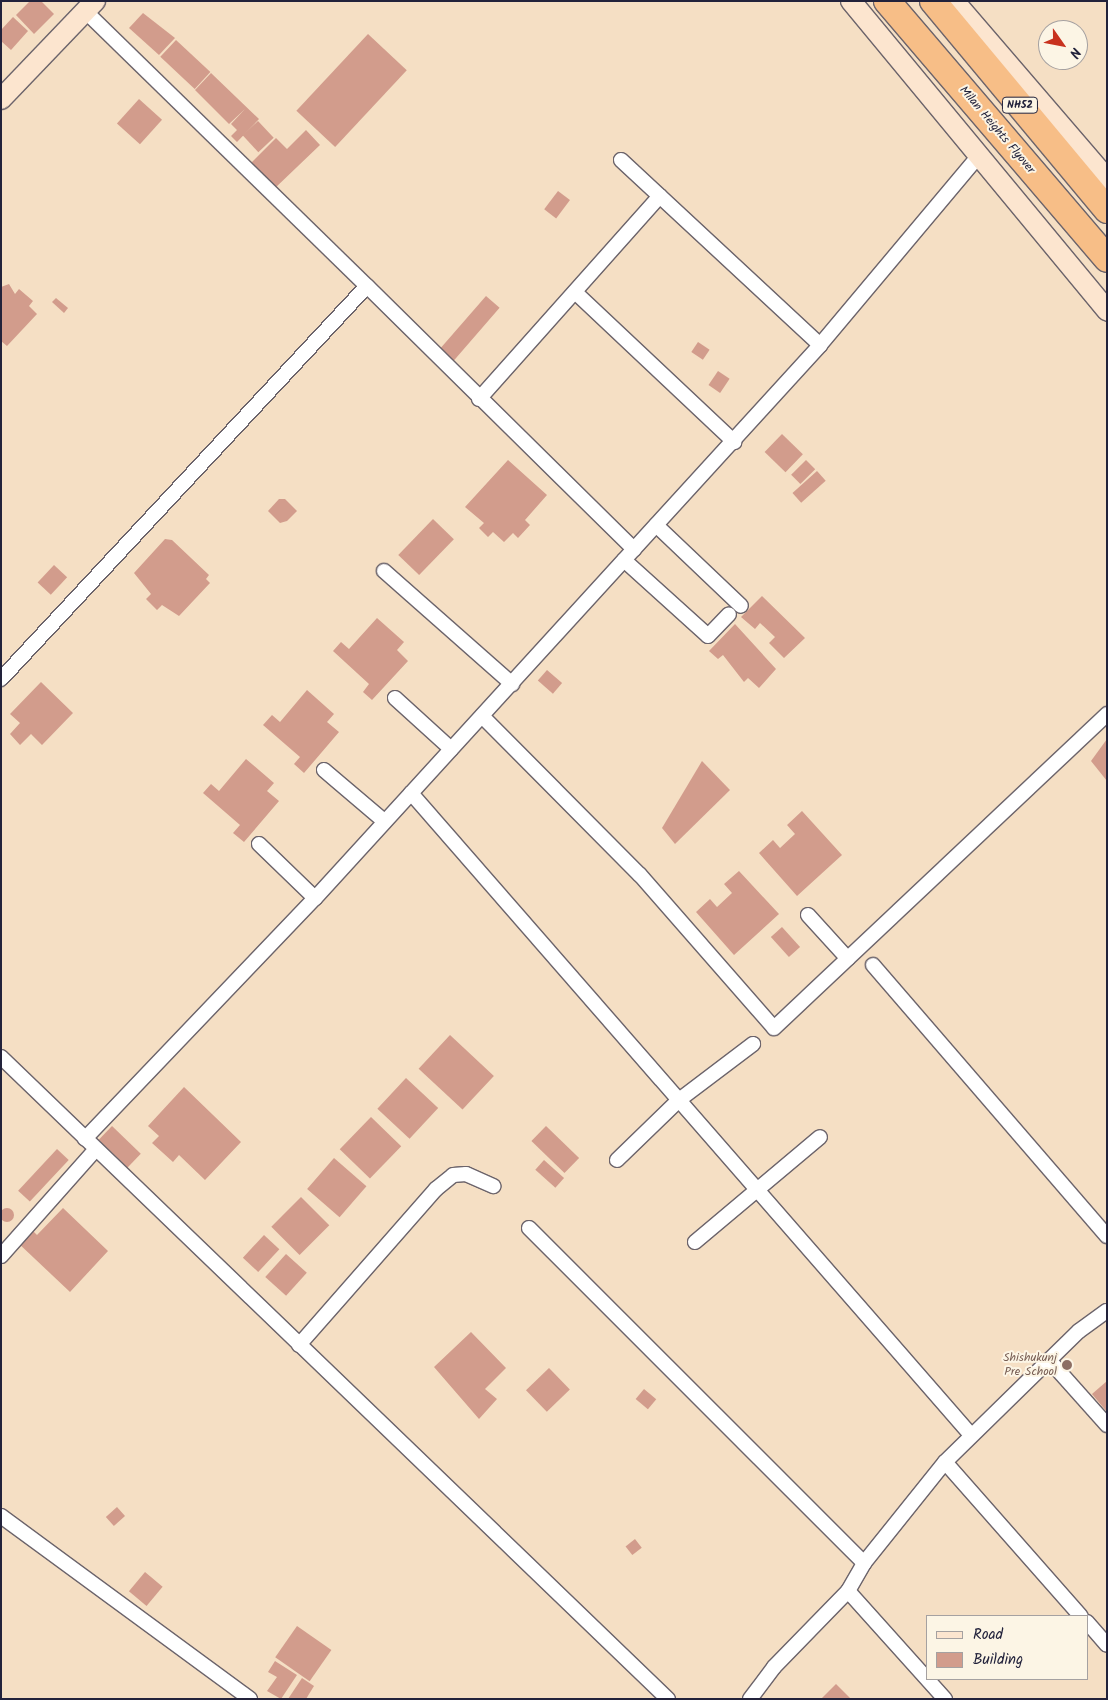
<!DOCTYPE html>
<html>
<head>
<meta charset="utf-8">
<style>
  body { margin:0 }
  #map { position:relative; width:1108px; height:1700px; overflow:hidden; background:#f5dfc4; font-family:Kalam,sans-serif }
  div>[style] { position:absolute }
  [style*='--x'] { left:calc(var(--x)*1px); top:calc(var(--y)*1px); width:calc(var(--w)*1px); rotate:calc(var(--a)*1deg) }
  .building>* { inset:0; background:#d29c8c; transform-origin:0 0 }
  .round { border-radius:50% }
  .roads { filter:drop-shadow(1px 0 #6c646b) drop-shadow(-1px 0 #6c646b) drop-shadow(0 1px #6c646b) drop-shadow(0 -1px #6c646b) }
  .street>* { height:14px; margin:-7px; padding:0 7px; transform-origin:7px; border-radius:7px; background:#fff }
  .secondary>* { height:20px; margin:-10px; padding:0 10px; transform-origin:10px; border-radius:10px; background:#fce5cf }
  .highway>* { height:26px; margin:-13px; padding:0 13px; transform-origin:13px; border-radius:13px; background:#f7be87 }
  .dots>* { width:14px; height:14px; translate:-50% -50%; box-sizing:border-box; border:2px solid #fcf5e5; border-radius:50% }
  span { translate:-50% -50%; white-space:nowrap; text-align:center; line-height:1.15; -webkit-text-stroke:4px #fcf5e5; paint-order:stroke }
  .shield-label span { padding:1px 4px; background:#fcf5e5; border:1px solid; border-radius:4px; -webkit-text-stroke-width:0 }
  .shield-label { font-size:11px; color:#22223b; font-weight:700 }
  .street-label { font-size:12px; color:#22223b }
  .education-label { font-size:12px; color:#785e54 }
  .right { translate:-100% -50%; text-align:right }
  .frame { position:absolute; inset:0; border:2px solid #22223b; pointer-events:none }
  .legend { position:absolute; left:926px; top:1615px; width:162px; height:65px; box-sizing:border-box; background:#fcf5e5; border:1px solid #a5a1a1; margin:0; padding:6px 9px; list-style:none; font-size:15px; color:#22223b }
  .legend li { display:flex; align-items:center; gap:10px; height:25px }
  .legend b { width:25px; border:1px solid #a5a1a1 }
  .north { position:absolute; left:1038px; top:20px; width:50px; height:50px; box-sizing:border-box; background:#fcf5e5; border:1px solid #a5a1a1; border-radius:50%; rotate:123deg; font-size:14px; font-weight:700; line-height:20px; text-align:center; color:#22223b }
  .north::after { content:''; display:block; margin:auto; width:18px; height:22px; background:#c8321e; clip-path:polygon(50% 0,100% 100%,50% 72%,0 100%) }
</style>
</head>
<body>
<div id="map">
  <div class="building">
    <i style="clip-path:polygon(30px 1px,41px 1px,54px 14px,34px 34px,16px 15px)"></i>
    <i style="clip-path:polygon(143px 13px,175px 38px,159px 55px,129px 28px)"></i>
    <i style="clip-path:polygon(13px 17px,28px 31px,11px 50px,1px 41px,1px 30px)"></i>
    <i style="left:368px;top:34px;width:53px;height:105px;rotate:43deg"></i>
    <i style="left:176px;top:40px;width:47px;height:23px;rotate:43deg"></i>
    <i style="clip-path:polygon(211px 73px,259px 119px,237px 142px,231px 136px,237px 130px,231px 124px,245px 109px,229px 124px,195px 90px)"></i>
    <i style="left:139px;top:99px;width:31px;height:33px;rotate:42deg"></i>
    <i style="left:258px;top:121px;width:23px;height:21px;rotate:47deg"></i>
    <i style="clip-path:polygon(306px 130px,320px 145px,274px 189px,250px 164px,276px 138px,287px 149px)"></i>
    <i style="left:558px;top:191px;width:15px;height:23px;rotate:37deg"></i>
    <i style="clip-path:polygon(9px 284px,15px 294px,19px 289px,33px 301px,29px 306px,37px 314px,7px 346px,1px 341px,1px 287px)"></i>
    <i style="left:486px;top:296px;width:18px;height:70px;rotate:41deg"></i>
    <i style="clip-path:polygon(56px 298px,68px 308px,64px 313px,52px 302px)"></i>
    <i style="left:698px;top:342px;width:14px;height:12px;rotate:34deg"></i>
    <i style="left:718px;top:371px;width:14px;height:17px;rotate:34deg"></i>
    <i style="left:782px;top:434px;width:29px;height:25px;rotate:44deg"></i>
    <i style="clip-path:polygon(508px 460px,547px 495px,525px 520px,530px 525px,518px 538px,513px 533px,504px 542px,493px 532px,488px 537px,479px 528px,484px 523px,465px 507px)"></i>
    <i style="left:806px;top:460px;width:13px;height:21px;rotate:45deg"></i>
    <i style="left:817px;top:471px;width:13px;height:33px;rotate:48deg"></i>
    <i style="clip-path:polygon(279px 499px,285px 499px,297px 511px,287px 521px,280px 523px,268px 511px)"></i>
    <i style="left:433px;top:519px;width:29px;height:50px;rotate:44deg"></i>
    <i style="clip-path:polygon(165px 539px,172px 540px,209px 575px,206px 579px,210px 583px,179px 616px,162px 605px,157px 610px,146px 599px,151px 594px,134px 573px)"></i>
    <i style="left:54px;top:565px;width:18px;height:24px;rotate:43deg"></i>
    <i style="clip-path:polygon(762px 596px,805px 638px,784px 658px,769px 643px,775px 637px,760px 623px,755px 629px,741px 617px)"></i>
    <i style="clip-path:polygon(377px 618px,404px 642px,397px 650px,408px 661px,372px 700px,363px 692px,369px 684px,333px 651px,341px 642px,349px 649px)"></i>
    <i style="clip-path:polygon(735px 624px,776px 669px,759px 688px,748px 678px,744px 682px,723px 655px,718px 659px,709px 651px)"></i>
    <i style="left:547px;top:670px;width:20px;height:14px;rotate:41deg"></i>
    <i style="clip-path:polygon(41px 682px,73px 713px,42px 745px,31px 734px,20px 745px,10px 734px,20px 723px,10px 714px)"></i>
    <i style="clip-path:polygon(307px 690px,334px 714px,327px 722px,339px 732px,304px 773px,294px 764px,300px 757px,263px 725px,272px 715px,280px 722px)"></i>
    <i style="clip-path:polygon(1107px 739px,1107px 781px,1091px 761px)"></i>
    <i style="clip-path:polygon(246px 759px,274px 783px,267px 791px,279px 801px,244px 842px,233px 833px,240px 825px,203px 793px,211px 784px,219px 791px)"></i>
    <i style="clip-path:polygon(702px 761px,730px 790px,675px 844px,662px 828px)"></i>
    <i style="clip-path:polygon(802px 811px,842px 855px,797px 896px,759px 853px,773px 840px,780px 848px,795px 834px,787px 825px)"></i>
    <i style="clip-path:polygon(739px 871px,779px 914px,734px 955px,696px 912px,710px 899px,717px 907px,732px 893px,724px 884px)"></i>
    <i style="left:782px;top:927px;width:27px;height:15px;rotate:48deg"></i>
    <i style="left:450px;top:1035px;width:60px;height:46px;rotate:43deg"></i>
    <i style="left:406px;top:1078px;width:44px;height:42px;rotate:43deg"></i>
    <i style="clip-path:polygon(184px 1087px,241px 1142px,205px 1180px,179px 1155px,173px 1162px,152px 1143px,159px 1136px,148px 1126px)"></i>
    <i style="left:371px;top:1117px;width:42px;height:45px;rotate:44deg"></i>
    <i style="left:112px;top:1126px;width:40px;height:19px;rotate:44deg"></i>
    <i style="left:546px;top:1126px;width:46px;height:21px;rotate:44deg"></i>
    <i style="left:57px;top:1149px;width:16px;height:57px;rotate:43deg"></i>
    <i style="left:334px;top:1158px;width:43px;height:41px;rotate:41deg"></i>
    <i style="left:544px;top:1160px;width:27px;height:13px;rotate:42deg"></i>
    <i style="left:301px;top:1197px;width:40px;height:42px;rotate:45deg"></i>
    <i class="round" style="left:0;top:1208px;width:14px;height:14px"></i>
    <i style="clip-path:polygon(63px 1208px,108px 1251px,70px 1292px,16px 1241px,29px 1227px,37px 1235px)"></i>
    <i style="left:264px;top:1235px;width:21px;height:31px;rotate:43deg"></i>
    <i style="left:286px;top:1254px;width:28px;height:31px;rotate:42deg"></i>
    <i style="clip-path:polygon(471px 1332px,506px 1368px,485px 1389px,497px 1399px,479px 1419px,434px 1367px)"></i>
    <i style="left:549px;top:1368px;width:30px;height:32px;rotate:46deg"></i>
    <i style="clip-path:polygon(1107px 1381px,1107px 1412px,1092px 1394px)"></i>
    <i style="left:644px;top:1389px;width:16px;height:13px;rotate:40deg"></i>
    <i style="left:117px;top:1507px;width:12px;height:15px;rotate:48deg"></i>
    <i style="left:635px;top:1539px;width:11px;height:12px;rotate:52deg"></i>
    <i style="left:145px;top:1572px;width:23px;height:25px;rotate:40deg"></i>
    <i style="left:297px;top:1626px;width:42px;height:38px;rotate:35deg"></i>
    <i style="clip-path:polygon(275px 1661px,297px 1675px,281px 1699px,267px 1691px,277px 1677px,268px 1672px)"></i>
    <i style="clip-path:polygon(302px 1678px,314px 1686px,306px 1699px,288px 1699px)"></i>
    <i style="clip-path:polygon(836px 1684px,851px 1699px,821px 1699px)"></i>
  </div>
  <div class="roads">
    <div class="street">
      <i style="--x:85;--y:11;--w:394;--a:44.3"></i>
      <i style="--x:621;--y:160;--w:272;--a:42.9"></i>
      <i style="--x:575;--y:292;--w:219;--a:43.3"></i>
      <i style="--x:479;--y:399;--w:272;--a:-48.3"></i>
      <i style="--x:656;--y:525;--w:117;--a:43.6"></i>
      <i style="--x:634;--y:549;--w:276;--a:-47.6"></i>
      <i style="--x:820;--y:345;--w:246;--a:-50"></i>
      <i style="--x:624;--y:560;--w:113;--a:42.1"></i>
      <i style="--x:708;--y:636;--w:30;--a:-46"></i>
      <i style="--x:384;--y:571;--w:171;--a:41.4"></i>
      <i style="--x:1;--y:679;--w:537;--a:-47.04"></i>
      <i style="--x:367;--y:286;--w:375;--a:44.6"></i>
      <i style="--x:634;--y:549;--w:473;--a:132.4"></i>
      <i style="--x:315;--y:898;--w:333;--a:133.7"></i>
      <i style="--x:395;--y:698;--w:76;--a:42.3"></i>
      <i style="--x:482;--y:716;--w:224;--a:45.2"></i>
      <i style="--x:640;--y:875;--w:203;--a:48.8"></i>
      <i style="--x:774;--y:1028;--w:458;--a:-43.3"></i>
      <i style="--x:324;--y:770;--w:79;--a:40.4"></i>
      <i style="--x:411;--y:793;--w:852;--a:48.9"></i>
      <i style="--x:259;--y:844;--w:78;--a:44"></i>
      <i style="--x:808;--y:915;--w:59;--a:47.7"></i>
      <i style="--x:873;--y:965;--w:358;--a:49.2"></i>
      <i style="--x:1;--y:1057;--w:926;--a:43.91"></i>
      <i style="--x:617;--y:1160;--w:86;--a:-44.1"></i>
      <i style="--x:679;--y:1100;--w:93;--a:-37.1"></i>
      <i style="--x:529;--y:1228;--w:474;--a:45"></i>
      <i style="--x:695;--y:1242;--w:163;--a:-40"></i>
      <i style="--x:1;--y:1256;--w:143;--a:-48.4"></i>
      <i style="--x:299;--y:1345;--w:208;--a:-48.7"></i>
      <i style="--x:436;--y:1189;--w:22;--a:-39"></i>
      <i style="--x:453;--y:1175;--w:13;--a:-4"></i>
      <i style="--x:466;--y:1174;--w:30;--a:24"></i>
      <i style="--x:1049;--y:1360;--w:87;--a:48.3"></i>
      <i style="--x:945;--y:1462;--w:205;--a:48.6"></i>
      <i style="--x:1;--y:1516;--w:309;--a:36.3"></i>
      <i style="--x:848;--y:1591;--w:145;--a:48.1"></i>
      <i style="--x:1087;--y:1622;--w:30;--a:49"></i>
      <i style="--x:750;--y:1699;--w:40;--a:-53"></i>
      <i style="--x:774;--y:1667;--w:106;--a:-45.8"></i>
      <i style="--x:848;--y:1591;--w:32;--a:-60"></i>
      <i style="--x:864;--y:1563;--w:129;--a:-51.3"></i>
      <i style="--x:945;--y:1462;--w:187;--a:-44.4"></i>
      <i style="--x:1079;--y:1331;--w:34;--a:-36"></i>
    </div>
    <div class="secondary">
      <i style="--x:851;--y:1;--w:402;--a:50.4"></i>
      <i style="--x:954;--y:1;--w:235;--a:49.3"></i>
      <i style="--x:1;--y:99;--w:136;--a:-46.2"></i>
    </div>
    <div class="highway">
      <i style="--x:887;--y:1;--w:339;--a:49.5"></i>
      <i style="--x:933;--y:1;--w:272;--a:50.2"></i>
    </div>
  </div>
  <div class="dots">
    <i style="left:1067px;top:1365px;background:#8d6e63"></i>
  </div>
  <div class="shield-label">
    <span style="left:1020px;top:105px">NH52</span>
  </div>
  <div class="street-label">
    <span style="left:997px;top:130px;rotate:50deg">Milan Heights Flyover</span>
  </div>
  <div class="education-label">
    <span class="right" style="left:1057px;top:1365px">Shishukunj<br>Pre School</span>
  </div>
  <div class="frame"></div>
  <ul class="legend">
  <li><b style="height:6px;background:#fce5cf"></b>Road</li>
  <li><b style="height:14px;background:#d29c8c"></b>Building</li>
  </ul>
  <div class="north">N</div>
</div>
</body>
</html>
